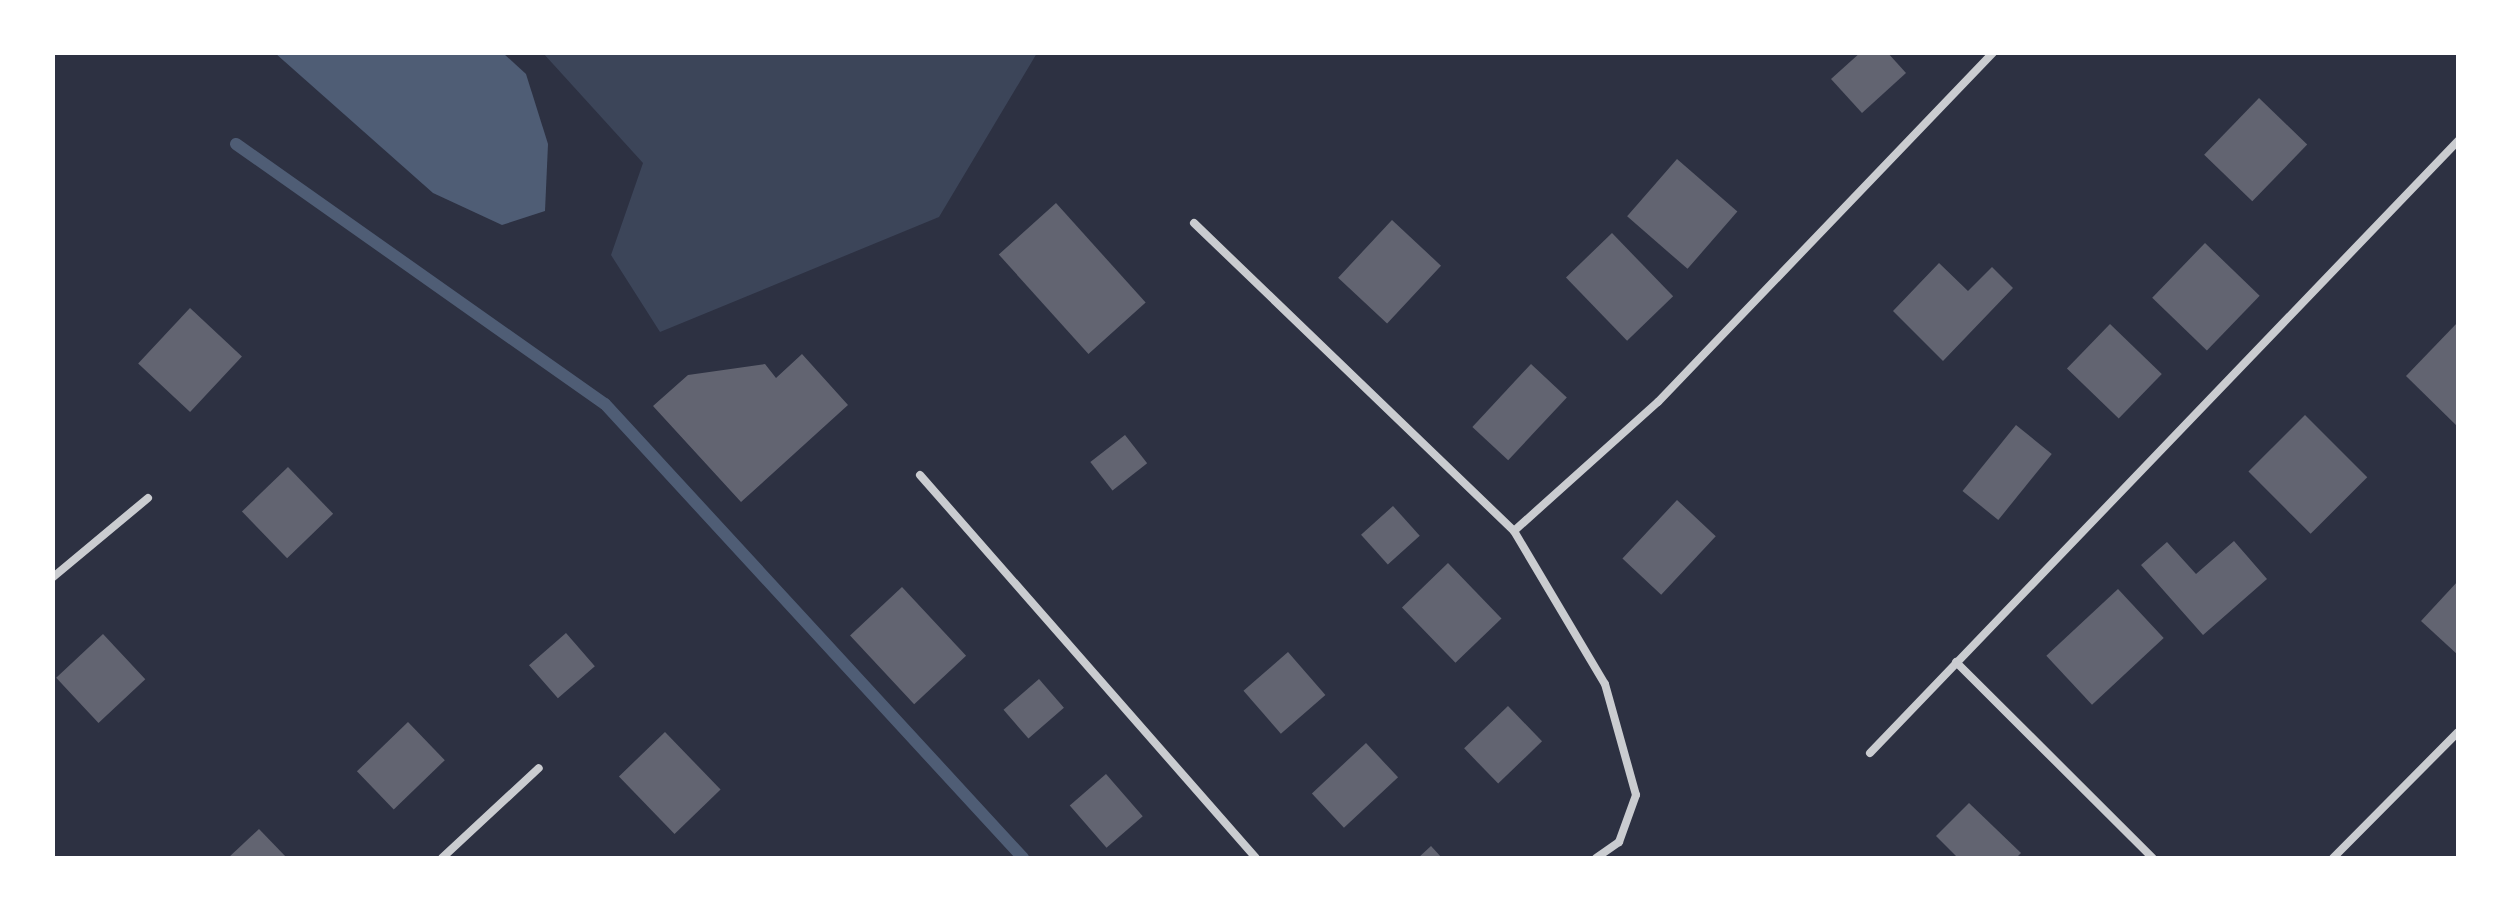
<!DOCTYPE html>
<html>
<head>
<meta charset="utf-8">
<style>
  body { margin:0 }
  #map { position:relative; width:2511px; height:911px; overflow:hidden; background:#2d3142; font-family:"Work Sans",sans-serif }
  div>[style] { position:absolute }
  [style*='--x'] { left:calc(var(--x)*1px); top:calc(var(--y)*1px); width:calc(var(--w)*1px); rotate:calc(var(--a)*1deg) }
  .green>* { inset:0; background:#3c4559 }
  .water>* { inset:0; background:#4f5d75 }
  .stream>* { height:12px; margin:-6px; padding:0 6px; transform-origin:6px; border-radius:6px; background:#4f5d75 }
  .building>* { inset:0; background:#626471; transform-origin:0 0 }
  .service>* { height:8px; margin:-4px; padding:0 4px; transform-origin:4px; border-radius:4px; background:#caccd0 }
  span { translate:-50% -50%; white-space:nowrap; text-align:center; line-height:1.15; -webkit-text-stroke:9px #fff; paint-order:stroke }
  .frame { position:absolute; inset:0; border:55px solid #fff; pointer-events:none }
</style>
</head>
<body>
<div id="map">
  <div class="green">
    <i style="clip-path:polygon(543px 53px,1037px 53px,939px 217px,660px 332px,611px 255px,643px 163px)"></i>
  </div>
  <div class="water">
    <i style="clip-path:polygon(275px 53px,503px 53px,526px 74px,548px 144px,545px 211px,502px 225px,433px 193px)"></i>
  </div>
  <div class="stream">
    <i style="--x:236;--y:144;--w:451;--a:35.2"></i>
    <i style="--x:605;--y:404;--w:617;--a:47.36"></i>
  </div>
  <div class="building">
    <i style="clip-path:polygon(1861px 52px,1887px 52px,1906px 73px,1862px 113px,1831px 79px)"></i>
    <i style="left:2259px;top:98px;width:67px;height:79px;rotate:44deg"></i>
    <i style="left:1677px;top:159px;width:80px;height:76px;rotate:41deg"></i>
    <i style="left:1056px;top:203px;width:134px;height:77px;rotate:48deg"></i>
    <i style="left:1392px;top:220px;width:67px;height:79px;rotate:43deg"></i>
    <i style="left:1612px;top:233px;width:88px;height:64px;rotate:46deg"></i>
    <i style="left:2205px;top:243px;width:76px;height:76px;rotate:44deg"></i>
    <i style="clip-path:polygon(1939px 263px,1968px 291px,1992px 267px,2013px 288px,1943px 361px,1893px 311px)"></i>
    <i style="left:190px;top:308px;width:71px;height:76px;rotate:43deg"></i>
    <i style="clip-path:polygon(2458px 322px,2458px 427px,2406px 376px)"></i>
    <i style="left:2110px;top:324px;width:72px;height:62px;rotate:44deg"></i>
    <i style="clip-path:polygon(802px 354px,848px 405px,741px 502px,653px 406px,688px 375px,765px 364px,776px 378px)"></i>
    <i style="left:1531px;top:364px;width:49px;height:86px;rotate:43deg"></i>
    <i style="left:2305px;top:415px;width:88px;height:80px;rotate:45deg"></i>
    <i style="left:2016px;top:425px;width:46px;height:85px;rotate:39deg"></i>
    <i style="left:1125px;top:435px;width:36px;height:44px;rotate:52deg"></i>
    <i style="left:288px;top:467px;width:65px;height:64px;rotate:46deg"></i>
    <i style="left:1677px;top:500px;width:53px;height:80px;rotate:43deg"></i>
    <i style="left:1393px;top:506px;width:40px;height:43px;rotate:48deg"></i>
    <i style="clip-path:polygon(2234px 541px,2267px 579px,2203px 635px,2141px 565px,2167px 542px,2196px 574px)"></i>
    <i style="left:1448px;top:563px;width:77px;height:64px;rotate:46deg"></i>
    <i style="clip-path:polygon(2458px 581px,2458px 655px,2421px 621px)"></i>
    <i style="left:902px;top:587px;width:94px;height:71px;rotate:47deg"></i>
    <i style="left:2118px;top:589px;width:67px;height:98px;rotate:47deg"></i>
    <i style="left:566px;top:633px;width:44px;height:49px;rotate:49deg"></i>
    <i style="left:103px;top:634px;width:62px;height:64px;rotate:47deg"></i>
    <i style="left:1288px;top:652px;width:57px;height:59px;rotate:49deg"></i>
    <i style="left:1039px;top:679px;width:38px;height:47px;rotate:49deg"></i>
    <i style="left:1508px;top:706px;width:49px;height:61px;rotate:46deg"></i>
    <i style="left:408px;top:722px;width:53px;height:71px;rotate:46deg"></i>
    <i style="left:665px;top:732px;width:80px;height:64px;rotate:46deg"></i>
    <i style="left:1366px;top:743px;width:47px;height:74px;rotate:47deg"></i>
    <i style="left:1106px;top:774px;width:56px;height:48px;rotate:49deg"></i>
    <i style="clip-path:polygon(1969px 803px,2021px 853px,2016px 858px,1958px 858px,1936px 836px)"></i>
    <i style="clip-path:polygon(259px 829px,287px 858px,228px 858px)"></i>
    <i style="clip-path:polygon(1431px 846px,1442px 858px,1418px 858px)"></i>
  </div>
  <div class="service">
    <i style="--x:1194;--y:223;--w:444;--a:43.9"></i>
    <i style="--x:1514;--y:531;--w:178;--a:59.3"></i>
    <i style="--x:1605;--y:684;--w:115;--a:74.4"></i>
    <i style="--x:1636;--y:795;--w:50;--a:109.9"></i>
    <i style="--x:1619;--y:842;--w:28;--a:145"></i>
    <i style="--x:920;--y:475;--w:509;--a:48.74"></i>
    <i style="--x:1514;--y:531;--w:193;--a:-41.9"></i>
    <i style="--x:1658;--y:402;--w:485;--a:-46.2"></i>
    <i style="--x:52;--y:578;--w:125;--a:-39.8"></i>
    <i style="--x:1956;--y:662;--w:278;--a:44.9"></i>
    <i style="--x:1870;--y:753;--w:849;--a:-46.15"></i>
    <i style="--x:442;--y:858;--w:132;--a:-42.9"></i>
    <i style="--x:2333;--y:858;--w:177;--a:-45.2"></i>
  </div>
  <div class="frame"></div>
</div>
</body>
</html>
